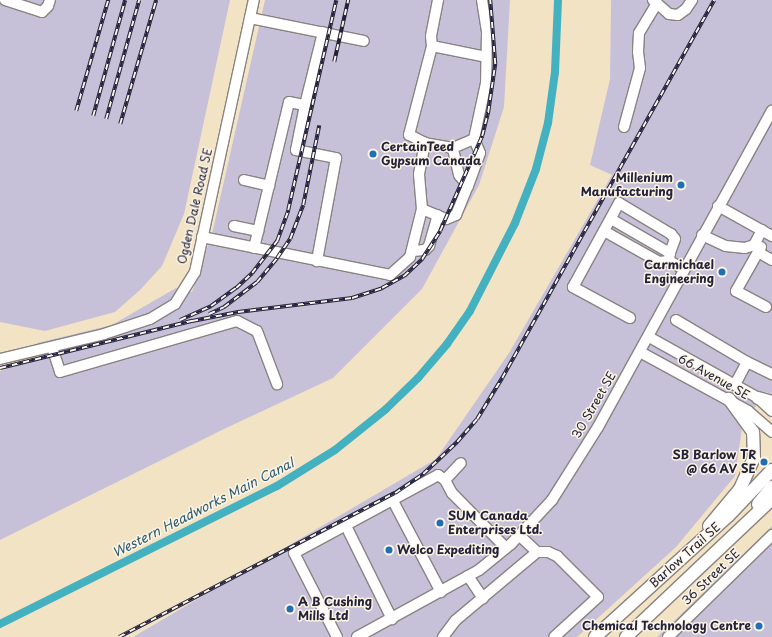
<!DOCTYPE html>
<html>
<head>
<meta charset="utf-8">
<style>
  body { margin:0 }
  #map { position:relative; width:772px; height:637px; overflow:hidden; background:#f3e3c5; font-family:"Playpen Sans",sans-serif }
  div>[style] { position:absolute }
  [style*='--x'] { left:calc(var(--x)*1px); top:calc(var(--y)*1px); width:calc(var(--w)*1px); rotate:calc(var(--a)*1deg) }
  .industrial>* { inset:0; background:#c7c0d9 }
  .canal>* { height:8px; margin:-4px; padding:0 4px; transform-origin:4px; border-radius:4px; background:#43b1c0 }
  .roads { filter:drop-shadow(1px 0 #8a8280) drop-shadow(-1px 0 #8a8280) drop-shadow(0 1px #8a8280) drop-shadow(0 -1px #8a8280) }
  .minor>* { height:10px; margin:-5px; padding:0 5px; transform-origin:5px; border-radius:5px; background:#fff }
  .major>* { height:12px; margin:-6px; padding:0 6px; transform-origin:6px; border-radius:6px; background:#fff }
  .rail>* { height:3.5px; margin-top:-1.75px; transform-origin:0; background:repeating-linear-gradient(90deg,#fcf5e5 0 6px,#22223b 0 12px); box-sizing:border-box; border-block:1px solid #22223b }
  .dots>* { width:11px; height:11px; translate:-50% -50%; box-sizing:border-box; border:2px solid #fcf5e5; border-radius:50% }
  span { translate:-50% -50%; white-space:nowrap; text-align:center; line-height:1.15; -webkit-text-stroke:3px #fcf5e5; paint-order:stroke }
  .poi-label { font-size:12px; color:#22223b; font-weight:700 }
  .left { translate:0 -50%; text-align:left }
  .right { translate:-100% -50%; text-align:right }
  .street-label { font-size:12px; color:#22223b }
  .water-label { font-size:13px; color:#2f5b70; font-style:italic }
</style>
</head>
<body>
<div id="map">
  <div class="industrial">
    <i style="clip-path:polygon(0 0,230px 0,184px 214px,162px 266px,140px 290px,115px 312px,45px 331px,0 322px)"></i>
    <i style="clip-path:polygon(265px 0,510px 0,504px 107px,479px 185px,422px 289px,333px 378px,224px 429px,0 540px,0 371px,40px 358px,37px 343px,112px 325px,176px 288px,192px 292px,212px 234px)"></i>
    <i style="clip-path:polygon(611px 0,772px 0,772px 394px,765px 392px,742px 428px,735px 476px,676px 547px,577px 637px,133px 637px,436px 459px,509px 353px,612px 175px,590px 165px,610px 79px)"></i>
    <i style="clip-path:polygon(772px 526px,772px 637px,657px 637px,674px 621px)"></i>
  </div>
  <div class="canal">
    <i style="--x:0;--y:624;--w:309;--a:-26.5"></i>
    <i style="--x:277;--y:486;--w:68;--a:-31.8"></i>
    <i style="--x:335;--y:450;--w:65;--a:-38.8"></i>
    <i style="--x:386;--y:409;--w:45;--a:-44.1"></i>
    <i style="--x:418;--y:378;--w:45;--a:-49.5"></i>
    <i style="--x:447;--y:344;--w:40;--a:-55.1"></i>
    <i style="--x:470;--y:311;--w:99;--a:-62.9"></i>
    <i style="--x:515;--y:223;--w:58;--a:-68.7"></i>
    <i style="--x:536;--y:169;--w:48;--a:-75.4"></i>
    <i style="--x:548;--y:123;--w:51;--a:-82.2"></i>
    <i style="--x:555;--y:72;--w:72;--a:-87.6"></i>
  </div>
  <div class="roads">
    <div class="minor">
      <i style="--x:5;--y:0;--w:39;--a:18"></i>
      <i style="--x:42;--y:12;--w:8;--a:-45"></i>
      <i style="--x:48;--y:6;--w:6;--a:-72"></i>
      <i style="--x:482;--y:0;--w:33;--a:81"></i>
      <i style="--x:487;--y:33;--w:50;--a:91.1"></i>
      <i style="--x:486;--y:83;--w:57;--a:102.1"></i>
      <i style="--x:474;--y:139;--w:23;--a:157"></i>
      <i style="--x:453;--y:148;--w:28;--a:-170"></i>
      <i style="--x:425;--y:143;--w:18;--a:-153"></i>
      <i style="--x:409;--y:135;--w:92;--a:-75.5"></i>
      <i style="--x:432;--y:46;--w:55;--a:11.5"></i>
      <i style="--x:653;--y:0;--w:21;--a:41"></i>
      <i style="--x:669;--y:14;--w:9;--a:6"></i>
      <i style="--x:678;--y:15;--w:10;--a:-37"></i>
      <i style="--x:686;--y:9;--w:11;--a:-56"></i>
      <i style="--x:250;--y:18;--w:116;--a:11.4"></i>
      <i style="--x:432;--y:46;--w:10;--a:-96"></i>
      <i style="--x:431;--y:36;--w:37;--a:-79"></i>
      <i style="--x:305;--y:105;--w:46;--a:101.3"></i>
      <i style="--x:296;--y:150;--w:41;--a:11.3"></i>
      <i style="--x:336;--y:158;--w:105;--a:100.5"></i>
      <i style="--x:624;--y:127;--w:61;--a:-74.8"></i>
      <i style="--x:640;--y:68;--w:16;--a:-97"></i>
      <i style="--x:638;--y:52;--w:19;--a:-87"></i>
      <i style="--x:639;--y:33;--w:35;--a:-59"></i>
      <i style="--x:244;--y:180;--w:26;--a:13"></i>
      <i style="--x:468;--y:186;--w:35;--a:-70"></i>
      <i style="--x:480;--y:153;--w:15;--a:-113"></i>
      <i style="--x:718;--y:206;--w:62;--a:29.1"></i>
      <i style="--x:422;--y:209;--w:26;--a:23"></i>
      <i style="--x:446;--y:219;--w:11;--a:-22"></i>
      <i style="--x:456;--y:215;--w:31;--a:-68"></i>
      <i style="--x:468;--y:186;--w:14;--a:-129"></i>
      <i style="--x:459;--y:175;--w:28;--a:-103"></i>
      <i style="--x:611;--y:219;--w:68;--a:30"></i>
      <i style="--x:670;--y:253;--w:6;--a:99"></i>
      <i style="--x:234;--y:226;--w:25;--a:12"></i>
      <i style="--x:604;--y:231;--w:63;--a:29.4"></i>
      <i style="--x:659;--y:262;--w:10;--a:-6"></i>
      <i style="--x:669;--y:261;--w:17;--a:28"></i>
      <i style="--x:702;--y:235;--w:26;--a:25"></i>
      <i style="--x:726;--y:246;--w:19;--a:6"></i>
      <i style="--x:745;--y:248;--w:9;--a:-18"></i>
      <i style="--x:754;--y:245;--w:17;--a:-62"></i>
      <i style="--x:202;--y:237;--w:192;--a:11.4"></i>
      <i style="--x:390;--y:275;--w:27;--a:-42"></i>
      <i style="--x:410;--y:257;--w:49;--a:-76"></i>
      <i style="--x:422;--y:209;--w:35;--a:-95"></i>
      <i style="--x:419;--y:174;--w:32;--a:-79"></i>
      <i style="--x:761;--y:247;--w:6;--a:121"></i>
      <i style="--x:758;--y:252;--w:16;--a:30"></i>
      <i style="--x:254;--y:248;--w:150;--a:-76.5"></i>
      <i style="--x:289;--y:102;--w:16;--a:11"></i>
      <i style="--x:305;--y:105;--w:75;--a:-76.1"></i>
      <i style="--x:412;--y:251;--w:13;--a:-4"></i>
      <i style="--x:425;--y:250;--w:6;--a:-45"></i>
      <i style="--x:429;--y:246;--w:32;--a:-74"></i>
      <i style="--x:758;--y:252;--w:45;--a:119.4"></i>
      <i style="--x:736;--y:291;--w:34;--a:28"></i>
      <i style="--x:630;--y:318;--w:65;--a:-151.5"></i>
      <i style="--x:573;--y:287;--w:96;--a:-61.3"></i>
      <i style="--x:619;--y:203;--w:61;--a:30.8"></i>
      <i style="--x:671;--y:234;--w:6;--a:51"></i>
      <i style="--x:675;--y:239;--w:15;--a:110"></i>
      <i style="--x:676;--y:320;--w:82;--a:30.6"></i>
      <i style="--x:747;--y:362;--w:26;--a:118"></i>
      <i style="--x:649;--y:337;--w:125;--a:29.2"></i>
      <i style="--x:758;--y:398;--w:19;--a:43"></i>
      <i style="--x:52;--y:347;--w:26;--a:72"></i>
      <i style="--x:60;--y:372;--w:184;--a:-16.1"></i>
      <i style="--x:237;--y:321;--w:22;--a:27"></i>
      <i style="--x:257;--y:331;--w:57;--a:69.3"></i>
      <i style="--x:640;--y:352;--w:123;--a:28.6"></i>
      <i style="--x:748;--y:411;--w:32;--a:41"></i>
      <i style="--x:0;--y:359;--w:107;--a:-13.5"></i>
      <i style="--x:104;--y:334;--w:48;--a:-18.1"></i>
      <i style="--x:150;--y:319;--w:29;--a:-31"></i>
      <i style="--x:175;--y:304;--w:38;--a:-58"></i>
      <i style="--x:195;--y:272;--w:278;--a:-77.8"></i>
      <i style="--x:747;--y:362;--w:28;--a:26"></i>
      <i style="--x:445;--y:480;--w:23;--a:-47"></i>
      <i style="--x:393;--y:501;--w:103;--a:62.2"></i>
      <i style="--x:346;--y:526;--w:104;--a:63.7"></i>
      <i style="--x:537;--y:552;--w:11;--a:0"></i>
      <i style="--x:548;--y:552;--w:10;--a:24"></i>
      <i style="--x:557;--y:556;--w:58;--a:45"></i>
      <i style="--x:598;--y:597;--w:59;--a:137.7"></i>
      <i style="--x:468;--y:576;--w:27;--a:56"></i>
      <i style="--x:337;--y:637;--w:94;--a:-117.1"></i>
      <i style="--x:294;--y:553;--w:164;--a:-28.4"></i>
      <i style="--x:438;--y:475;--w:9;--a:36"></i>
      <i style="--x:445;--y:480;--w:15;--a:62"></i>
      <i style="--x:452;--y:493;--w:77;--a:45.5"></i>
      <i style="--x:357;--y:637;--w:139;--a:-28.8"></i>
      <i style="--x:479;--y:570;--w:41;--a:-39.1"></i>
      <i style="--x:511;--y:544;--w:60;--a:-47"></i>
      <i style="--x:552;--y:500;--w:86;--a:-57.8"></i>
      <i style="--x:598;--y:427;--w:361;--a:-61.2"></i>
      <i style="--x:443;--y:637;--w:21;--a:-53"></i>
      <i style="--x:456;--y:620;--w:106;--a:-40"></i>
      <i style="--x:537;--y:552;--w:25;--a:-137"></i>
      <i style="--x:668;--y:637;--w:146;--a:-44.4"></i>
    </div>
    <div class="major">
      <i style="--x:758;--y:398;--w:15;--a:16"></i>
      <i style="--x:758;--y:504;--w:22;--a:-51"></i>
      <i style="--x:709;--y:526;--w:48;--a:-50"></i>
      <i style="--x:740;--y:489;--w:34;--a:-66"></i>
      <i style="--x:754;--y:458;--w:26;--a:-92"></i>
      <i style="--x:753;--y:432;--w:41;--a:-126"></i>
      <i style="--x:595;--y:637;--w:180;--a:-42.3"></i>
      <i style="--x:728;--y:516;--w:64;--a:-46.3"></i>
      <i style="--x:626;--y:637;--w:201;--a:-43.4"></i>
    </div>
  </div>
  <div class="rail">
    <i style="--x:334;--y:62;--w:64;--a:-77.3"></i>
    <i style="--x:76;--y:111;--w:116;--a:-73.9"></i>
    <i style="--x:93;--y:116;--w:120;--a:-74.6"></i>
    <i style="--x:106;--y:119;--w:123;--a:-74.5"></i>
    <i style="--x:120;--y:124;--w:129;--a:-73.8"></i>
    <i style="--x:209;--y:314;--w:17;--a:-25"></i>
    <i style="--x:224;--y:307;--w:41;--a:-37.1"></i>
    <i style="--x:257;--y:282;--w:31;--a:-50"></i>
    <i style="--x:277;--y:258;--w:23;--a:-56"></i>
    <i style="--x:290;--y:239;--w:36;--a:-69"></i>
    <i style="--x:303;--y:205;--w:81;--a:-78.6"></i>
    <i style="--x:180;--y:320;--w:34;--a:-24"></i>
    <i style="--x:211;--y:306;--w:31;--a:-36"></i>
    <i style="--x:236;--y:288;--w:22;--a:-43"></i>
    <i style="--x:252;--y:273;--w:41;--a:-52"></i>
    <i style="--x:277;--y:241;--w:33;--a:-70"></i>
    <i style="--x:288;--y:210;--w:215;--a:-77.1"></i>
    <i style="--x:0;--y:368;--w:198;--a:-13.8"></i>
    <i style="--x:192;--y:321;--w:47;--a:-11.1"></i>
    <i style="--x:238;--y:312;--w:115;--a:-7"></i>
    <i style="--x:352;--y:298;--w:32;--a:-18"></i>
    <i style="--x:382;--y:288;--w:25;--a:-29"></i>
    <i style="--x:404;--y:276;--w:25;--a:-43"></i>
    <i style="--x:422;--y:259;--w:33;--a:-57"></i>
    <i style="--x:440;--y:231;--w:104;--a:-66.1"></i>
    <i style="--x:482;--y:136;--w:25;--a:-76"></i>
    <i style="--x:488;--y:112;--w:49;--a:-81.7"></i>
    <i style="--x:495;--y:64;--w:64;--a:-94.5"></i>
    <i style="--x:119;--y:637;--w:311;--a:-27.6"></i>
    <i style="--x:395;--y:493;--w:34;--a:-34"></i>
    <i style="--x:423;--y:474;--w:47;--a:-43.3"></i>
    <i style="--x:457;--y:442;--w:30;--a:-49"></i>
    <i style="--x:477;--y:419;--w:48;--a:-58.6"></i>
    <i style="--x:502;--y:378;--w:433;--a:-60.7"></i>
  </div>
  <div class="dots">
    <i style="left:373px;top:154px;background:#1f6fb2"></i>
    <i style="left:681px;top:185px;background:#1f6fb2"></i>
    <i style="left:722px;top:272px;background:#1f6fb2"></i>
    <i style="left:764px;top:462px;background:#1f6fb2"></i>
    <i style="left:440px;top:523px;background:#1f6fb2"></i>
    <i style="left:389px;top:550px;background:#1f6fb2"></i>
    <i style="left:290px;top:609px;background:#1f6fb2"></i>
    <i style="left:759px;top:626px;background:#1f6fb2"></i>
  </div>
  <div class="poi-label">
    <span class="left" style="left:381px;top:154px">CertainTeed<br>Gypsum Canada</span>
    <span class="right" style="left:673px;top:185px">Millenium<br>Manufacturing</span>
    <span class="right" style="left:714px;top:272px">Carmichael<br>Engineering</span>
    <span class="right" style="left:756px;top:462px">SB Barlow TR<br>@ 66 AV SE</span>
    <span class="left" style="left:448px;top:523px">SUM Canada<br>Enterprises Ltd.</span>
    <span class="left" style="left:397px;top:550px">Welco Expediting</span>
    <span class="left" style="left:298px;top:609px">A B Cushing<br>Mills Ltd</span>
    <span class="right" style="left:751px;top:626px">Chemical Technology Centre</span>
  </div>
  <div class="street-label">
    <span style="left:195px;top:206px;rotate:-77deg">Ogden Dale Road SE</span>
    <span style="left:714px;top:377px;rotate:29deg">66 Avenue SE</span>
    <span style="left:594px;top:405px;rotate:-60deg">30 Street SE</span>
    <span style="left:685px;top:555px;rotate:-42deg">Barlow Trail SE</span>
    <span style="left:711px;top:577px;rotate:-44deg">36 Street SE</span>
  </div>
  <div class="water-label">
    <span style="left:203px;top:508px;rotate:-27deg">Western Headworks Main Canal</span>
  </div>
</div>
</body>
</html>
